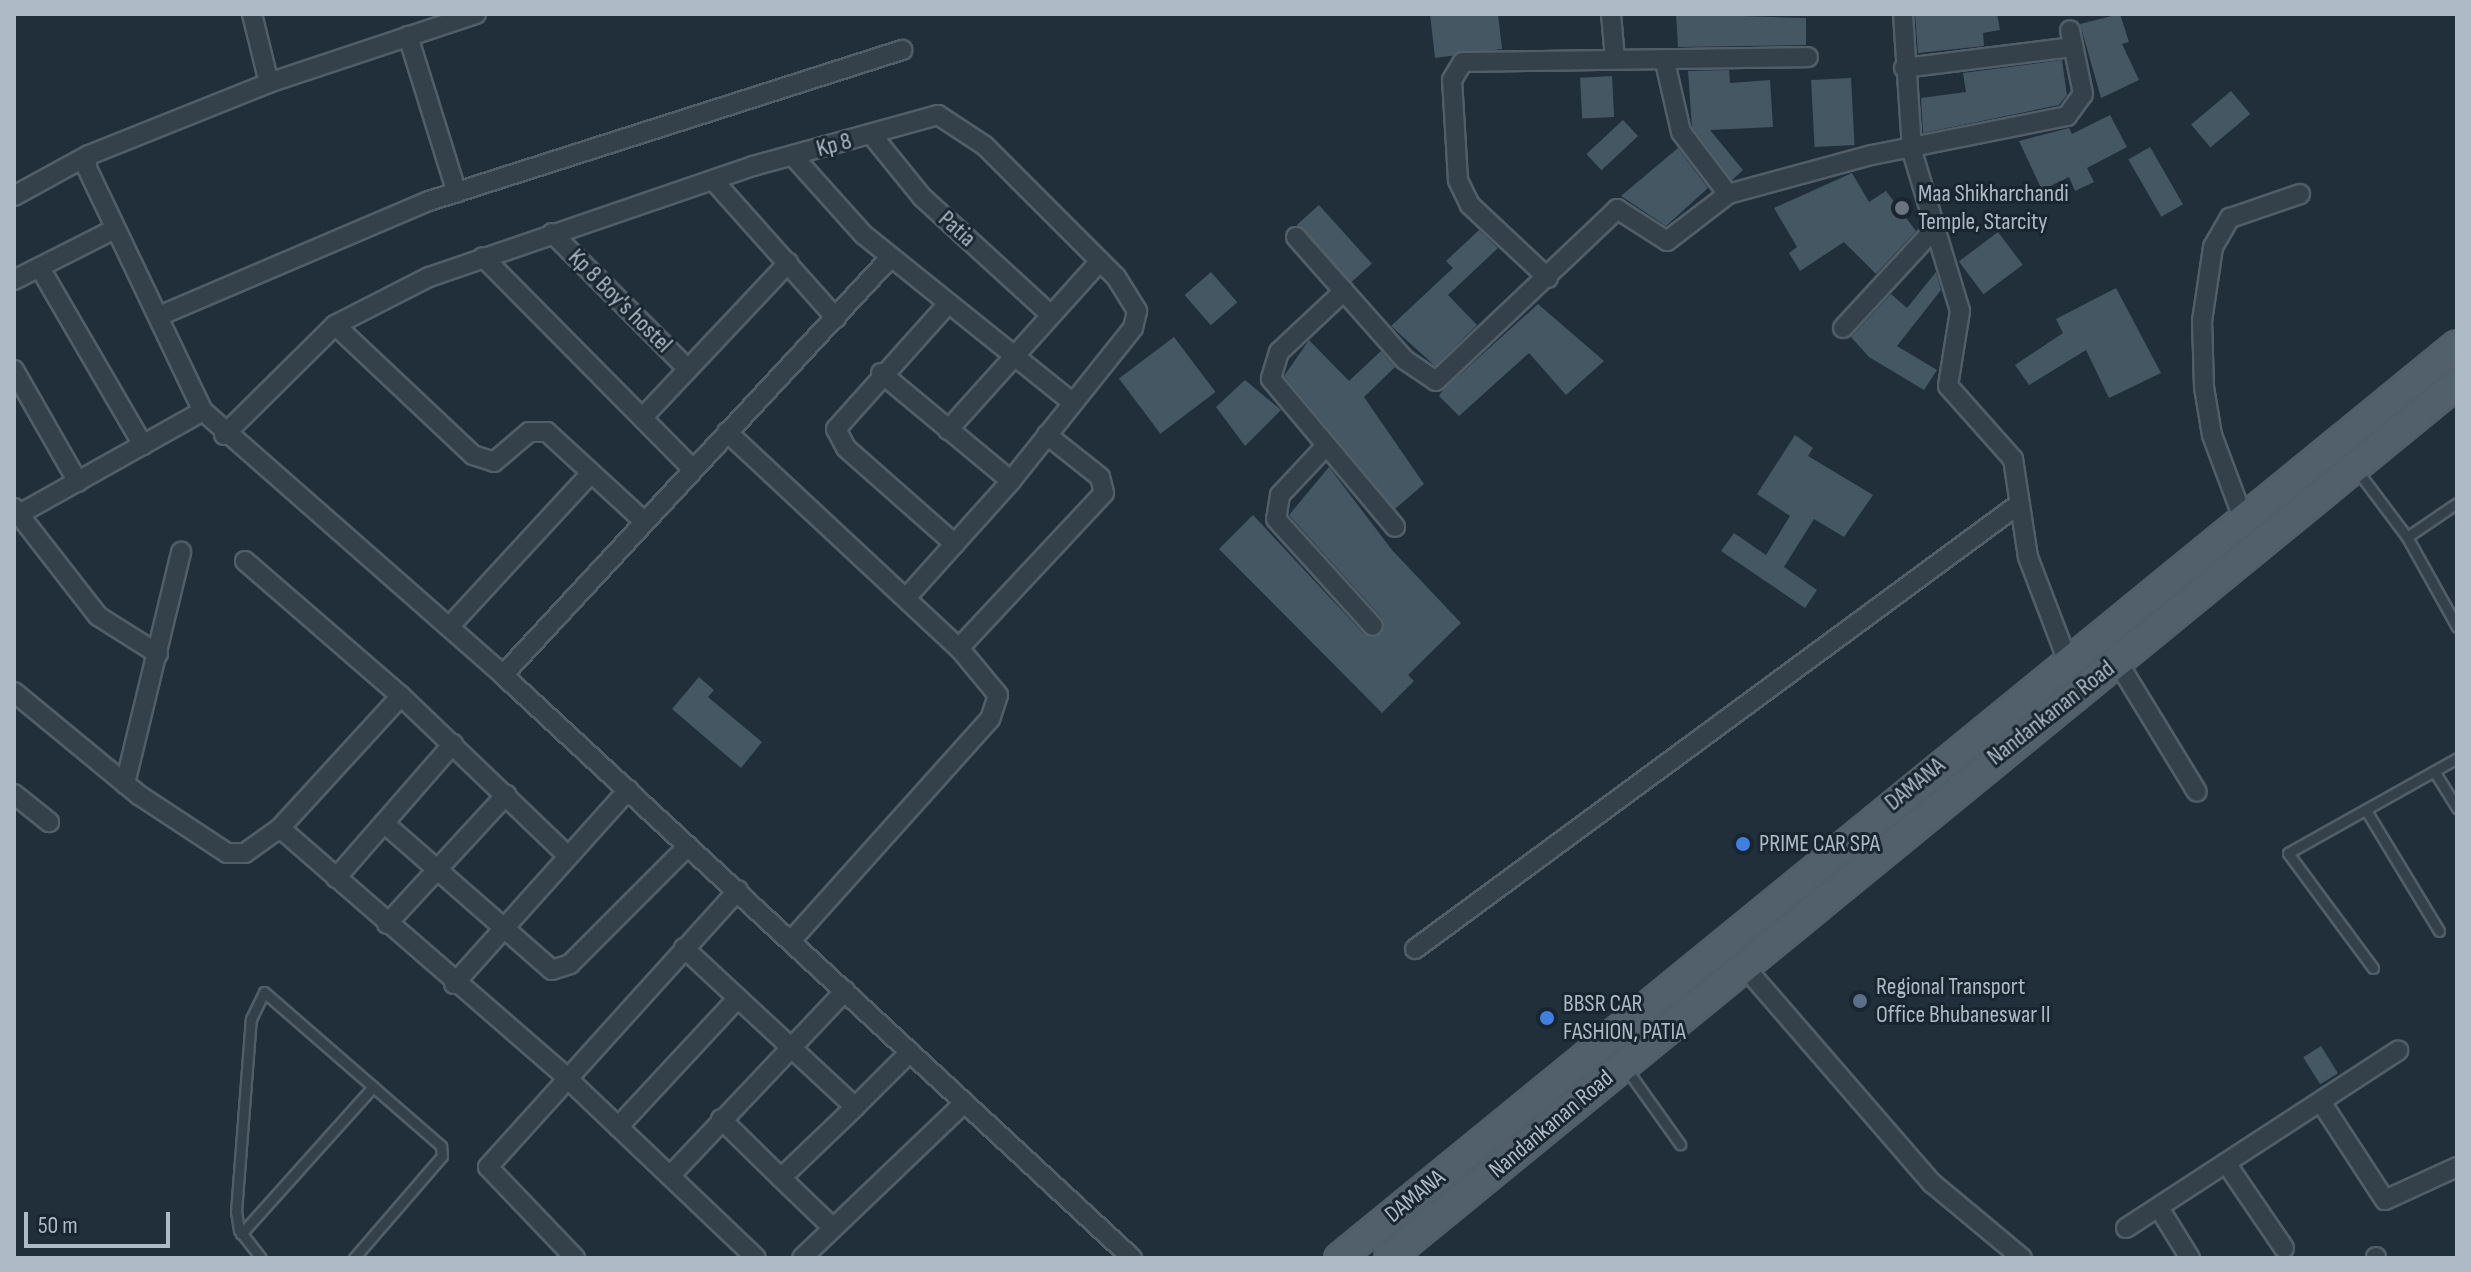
<!DOCTYPE html>
<html>
<head>
<meta charset="utf-8">
<style>
  body { margin:0 }
  #map { position:relative; width:2471px; height:1272px; overflow:hidden; background:#202f3a; font-family:"Sofia Sans Condensed",sans-serif }
  div>[style] { position:absolute }
  [style*='--x'] { left:calc(var(--x)*1px); top:calc(var(--y)*1px); width:calc(var(--w)*1px); rotate:calc(var(--a)*1deg) }
  .building>* { inset:0; background:#465764; transform-origin:0 0 }
  .roads { filter:drop-shadow(2px 0 #515e68) drop-shadow(-2px 0 #515e68) drop-shadow(0 2px #515e68) drop-shadow(0 -2px #515e68) }
  .lane>* { height:9px; margin:-4.5px; padding:0 4.5px; transform-origin:4.5px; border-radius:4.5px; background:#34414a }
  .street>* { height:18px; margin:-9px; padding:0 9px; transform-origin:9px; border-radius:9px; background:#34414a }
  .primary>* { height:28px; margin:-14px; padding:0 14px; transform-origin:14px; border-radius:14px; background:#51606b }
  .dots>* { width:22px; height:22px; translate:-50% -50%; box-sizing:border-box; border:4px solid #19252f; border-radius:50% }
  span { translate:-50% -50%; white-space:nowrap; text-align:center; line-height:1.15; -webkit-text-stroke:6px #19252f; paint-order:stroke }
  .street-label { font-size:24px; color:#aebbc7 }
  .poi-label { font-size:24px; color:#aebbc7 }
  .left { translate:0 -50%; text-align:left }
  .frame { position:absolute; inset:0; border:16px solid #aebbc7; pointer-events:none }
  .scale { position:absolute; left:24px; top:1212px; width:146px; height:36px; box-sizing:border-box; border:4px solid #aebbc7; border-top:0; padding-left:10px; font-size:24px; line-height:28px; white-space:nowrap; color:#aebbc7; -webkit-text-stroke:6px #19252f; paint-order:stroke }
</style>
</head>
<body>
<div id="map">
  <div class="building">
    <i style="clip-path:polygon(1430px 14px,1498px 14px,1502px 49px,1435px 58px)"></i>
    <i style="clip-path:polygon(1676px 14px,1806px 18px,1806px 45px,1678px 47px)"></i>
    <i style="clip-path:polygon(1915px 14px,1997px 14px,2000px 30px,1983px 33px,1984px 46px,1918px 53px)"></i>
    <i style="clip-path:polygon(2120px 14px,2129px 42px,2122px 44px,2139px 80px,2101px 98px,2080px 24px)"></i>
    <i style="clip-path:polygon(2062px 60px,2067px 95px,2059px 105px,1923px 133px,1921px 98px,1966px 92px,1963px 73px)"></i>
    <i style="clip-path:polygon(1729px 70px,1730px 83px,1770px 80px,1773px 127px,1710px 130px,1743px 170px,1732px 180px,1692px 127px,1688px 71px)"></i>
    <i style="left:1612px;top:76px;width:41px;height:32px;rotate:87deg"></i>
    <i style="left:1851px;top:78px;width:67px;height:40px;rotate:87deg"></i>
    <i style="left:2231px;top:91px;width:30px;height:52px;rotate:50deg"></i>
    <i style="clip-path:polygon(2110px 115px,2127px 147px,2087px 168px,2094px 182px,2075px 191px,2069px 177px,2042px 190px,2019px 141px,2069px 128px,2072px 134px)"></i>
    <i style="left:1623px;top:120px;width:22px;height:50px;rotate:47deg"></i>
    <i style="left:2150px;top:147px;width:66px;height:25px;rotate:60deg"></i>
    <i style="clip-path:polygon(1678px 148px,1708px 188px,1666px 226px,1621px 196px)"></i>
    <i style="clip-path:polygon(1852px 173px,1869px 202px,1886px 191px,1916px 231px,1876px 274px,1844px 242px,1800px 271px,1789px 253px,1797px 247px,1774px 208px)"></i>
    <i style="left:1319px;top:205px;width:79px;height:30px;rotate:48deg"></i>
    <i style="clip-path:polygon(1479px 230px,1498px 248px,1448px 295px,1477px 325px,1435px 366px,1391px 326px,1453px 268px,1446px 261px)"></i>
    <i style="left:1998px;top:232px;width:41px;height:49px;rotate:53deg"></i>
    <i style="left:1211px;top:272px;width:40px;height:35px;rotate:49deg"></i>
    <i style="clip-path:polygon(1936px 272px,1941px 290px,1897px 346px,1937px 370px,1924px 390px,1869px 357px,1851px 337px,1891px 294px,1907px 308px)"></i>
    <i style="clip-path:polygon(2116px 288px,2161px 373px,2109px 398px,2086px 350px,2029px 385px,2015px 365px,2063px 333px,2056px 319px)"></i>
    <i style="clip-path:polygon(1538px 304px,1604px 361px,1566px 395px,1529px 353px,1459px 416px,1439px 396px,1443px 390px)"></i>
    <i style="left:1174px;top:337px;width:69px;height:69px;rotate:53deg"></i>
    <i style="clip-path:polygon(1309px 340px,1349px 381px,1381px 351px,1395px 367px,1364px 397px,1424px 484px,1395px 509px,1284px 376px)"></i>
    <i style="clip-path:polygon(1245px 380px,1281px 410px,1245px 446px,1216px 407px)"></i>
    <i style="clip-path:polygon(1795px 435px,1813px 448px,1808px 456px,1873px 495px,1844px 537px,1814px 519px,1784px 567px,1817px 590px,1805px 608px,1721px 551px,1734px 533px,1766px 555px,1790px 516px,1757px 494px)"></i>
    <i style="clip-path:polygon(1329px 467px,1392px 550px,1461px 623px,1408px 675px,1414px 681px,1382px 713px,1219px 549px,1253px 515px,1364px 634px,1380px 635px,1382px 618px,1289px 515px)"></i>
    <i style="clip-path:polygon(699px 677px,714px 690px,708px 697px,762px 742px,741px 768px,672px 709px)"></i>
    <i style="left:2321px;top:1046px;width:32px;height:21px;rotate:58deg"></i>
  </div>
  <div class="roads">
    <div class="lane">
      <i style="--x:2356;--y:469;--w:85;--a:53.1"></i>
      <i style="--x:2407;--y:537;--w:103;--a:60.9"></i>
      <i style="--x:2407;--y:537;--w:60;--a:-34.2"></i>
      <i style="--x:2434;--y:771;--w:44;--a:58.1"></i>
      <i style="--x:2367;--y:812;--w:139;--a:58.8"></i>
      <i style="--x:2373;--y:968;--w:143;--a:-126.5"></i>
      <i style="--x:2288;--y:853;--w:194;--a:-29.3"></i>
      <i style="--x:1625;--y:1067;--w:95;--a:54.5"></i>
      <i style="--x:241;--y:1234;--w:198;--a:-48.1"></i>
      <i style="--x:261;--y:1258;--w:36;--a:-128"></i>
      <i style="--x:239;--y:1230;--w:18;--a:-99"></i>
      <i style="--x:236;--y:1212;--w:194;--a:-85.6"></i>
      <i style="--x:251;--y:1019;--w:30;--a:-64"></i>
      <i style="--x:264;--y:992;--w:235;--a:41"></i>
      <i style="--x:441;--y:1146;--w:10;--a:84"></i>
      <i style="--x:442;--y:1156;--w:135;--a:130.8"></i>
    </div>
    <div class="street">
      <i style="--x:252;--y:14;--w:71;--a:76.2"></i>
      <i style="--x:476;--y:14;--w:218;--a:161.6"></i>
      <i style="--x:269;--y:83;--w:194;--a:158.2"></i>
      <i style="--x:89;--y:155;--w:11;--a:105"></i>
      <i style="--x:86;--y:166;--w:272;--a:64.5"></i>
      <i style="--x:203;--y:411;--w:400;--a:41.3"></i>
      <i style="--x:503;--y:675;--w:858;--a:42.83"></i>
      <i style="--x:1611;--y:14;--w:45;--a:84.9"></i>
      <i style="--x:1903;--y:14;--w:137;--a:86.2"></i>
      <i style="--x:1912;--y:151;--w:167;--a:73.3"></i>
      <i style="--x:1960;--y:311;--w:76;--a:99.1"></i>
      <i style="--x:1948;--y:386;--w:98;--a:48.3"></i>
      <i style="--x:2013;--y:459;--w:99;--a:81.3"></i>
      <i style="--x:2028;--y:557;--w:109;--a:69.1"></i>
      <i style="--x:408;--y:36;--w:164;--a:72.7"></i>
      <i style="--x:1665;--y:62;--w:72;--a:77.1"></i>
      <i style="--x:1681;--y:132;--w:78;--a:52.8"></i>
      <i style="--x:1904;--y:68;--w:170;--a:-7.1"></i>
      <i style="--x:871;--y:134;--w:81;--a:51"></i>
      <i style="--x:922;--y:197;--w:175;--a:42.5"></i>
      <i style="--x:793;--y:156;--w:106;--a:48.1"></i>
      <i style="--x:864;--y:235;--w:267;--a:38.8"></i>
      <i style="--x:713;--y:180;--w:185;--a:48.3"></i>
      <i style="--x:14;--y:196;--w:85;--a:-28.7"></i>
      <i style="--x:552;--y:233;--w:192;--a:45"></i>
      <i style="--x:1296;--y:237;--w:164;--a:48.5"></i>
      <i style="--x:1405;--y:360;--w:37;--a:34"></i>
      <i style="--x:1436;--y:381;--w:250;--a:-43.5"></i>
      <i style="--x:1617;--y:209;--w:59;--a:32.6"></i>
      <i style="--x:1667;--y:241;--w:77;--a:-37.6"></i>
      <i style="--x:1728;--y:194;--w:149;--a:-15.2"></i>
      <i style="--x:1872;--y:155;--w:199;--a:-11.3"></i>
      <i style="--x:2067;--y:116;--w:27;--a:-54"></i>
      <i style="--x:2083;--y:94;--w:65;--a:-101.5"></i>
      <i style="--x:483;--y:257;--w:298;--a:45.3"></i>
      <i style="--x:40;--y:268;--w:205;--a:59.8"></i>
      <i style="--x:1548;--y:278;--w:107;--a:-136.9"></i>
      <i style="--x:1470;--y:205;--w:28;--a:-116"></i>
      <i style="--x:1458;--y:180;--w:100;--a:-93.4"></i>
      <i style="--x:1452;--y:80;--w:21;--a:-59"></i>
      <i style="--x:1463;--y:62;--w:345;--a:-0.8"></i>
      <i style="--x:14;--y:280;--w:113;--a:-26.8"></i>
      <i style="--x:1344;--y:291;--w:89;--a:136.8"></i>
      <i style="--x:1279;--y:352;--w:28;--a:107"></i>
      <i style="--x:1271;--y:379;--w:193;--a:50"></i>
      <i style="--x:946;--y:306;--w:165;--a:131.8"></i>
      <i style="--x:836;--y:429;--w:21;--a:62"></i>
      <i style="--x:846;--y:448;--w:145;--a:41.4"></i>
      <i style="--x:159;--y:316;--w:293;--a:-23.1"></i>
      <i style="--x:429;--y:201;--w:497;--a:-17.7"></i>
      <i style="--x:335;--y:325;--w:190;--a:43.3"></i>
      <i style="--x:473;--y:455;--w:22;--a:18"></i>
      <i style="--x:494;--y:462;--w:46;--a:-40.6"></i>
      <i style="--x:529;--y:432;--w:18;--a:0"></i>
      <i style="--x:547;--y:432;--w:133;--a:42.6"></i>
      <i style="--x:1843;--y:328;--w:139;--a:-47.3"></i>
      <i style="--x:14;--y:370;--w:129;--a:60.3"></i>
      <i style="--x:881;--y:373;--w:169;--a:39.7"></i>
      <i style="--x:643;--y:417;--w:212;--a:-46.7"></i>
      <i style="--x:948;--y:430;--w:227;--a:-48"></i>
      <i style="--x:727;--y:432;--w:317;--a:43"></i>
      <i style="--x:959;--y:648;--w:61;--a:50.3"></i>
      <i style="--x:998;--y:695;--w:25;--a:108"></i>
      <i style="--x:990;--y:719;--w:297;--a:131.9"></i>
      <i style="--x:224;--y:435;--w:156;--a:-44.7"></i>
      <i style="--x:335;--y:325;--w:106;--a:-27.1"></i>
      <i style="--x:429;--y:277;--w:342;--a:-18.9"></i>
      <i style="--x:753;--y:166;--w:192;--a:-15.4"></i>
      <i style="--x:938;--y:115;--w:56;--a:33.4"></i>
      <i style="--x:985;--y:146;--w:185;--a:45"></i>
      <i style="--x:1116;--y:277;--w:40;--a:58"></i>
      <i style="--x:1137;--y:311;--w:17;--a:103"></i>
      <i style="--x:1133;--y:328;--w:196;--a:128.6"></i>
      <i style="--x:1011;--y:481;--w:157;--a:131.9"></i>
      <i style="--x:1325;--y:447;--w:66;--a:133.2"></i>
      <i style="--x:1280;--y:495;--w:24;--a:99"></i>
      <i style="--x:1276;--y:519;--w:144;--a:47.8"></i>
      <i style="--x:14;--y:508;--w:137;--a:52.1"></i>
      <i style="--x:98;--y:616;--w:71;--a:32.3"></i>
      <i style="--x:14;--y:517;--w:217;--a:-29.3"></i>
      <i style="--x:2243;--y:518;--w:89;--a:-110.5"></i>
      <i style="--x:2212;--y:435;--w:49;--a:-99.5"></i>
      <i style="--x:2204;--y:387;--w:66;--a:-91.7"></i>
      <i style="--x:2202;--y:321;--w:75;--a:-81.5"></i>
      <i style="--x:2213;--y:247;--w:34;--a:-60"></i>
      <i style="--x:2230;--y:218;--w:74;--a:-18.9"></i>
      <i style="--x:245;--y:561;--w:206;--a:40.9"></i>
      <i style="--x:401;--y:696;--w:231;--a:43.8"></i>
      <i style="--x:449;--y:627;--w:209;--a:-47.3"></i>
      <i style="--x:959;--y:648;--w:212;--a:-46.9"></i>
      <i style="--x:1104;--y:493;--w:16;--a:-104"></i>
      <i style="--x:1100;--y:477;--w:68;--a:-141.6"></i>
      <i style="--x:2117;--y:661;--w:153;--a:58.6"></i>
      <i style="--x:503;--y:675;--w:569;--a:-47.14"></i>
      <i style="--x:14;--y:692;--w:162;--a:39.5"></i>
      <i style="--x:139;--y:795;--w:105;--a:33.4"></i>
      <i style="--x:227;--y:853;--w:18;--a:0"></i>
      <i style="--x:245;--y:853;--w:43;--a:-35.5"></i>
      <i style="--x:280;--y:828;--w:179;--a:-47.5"></i>
      <i style="--x:125;--y:784;--w:239;--a:-76.4"></i>
      <i style="--x:14;--y:794;--w:45;--a:38.7"></i>
      <i style="--x:384;--y:823;--w:223;--a:41.2"></i>
      <i style="--x:552;--y:970;--w:19;--a:-18"></i>
      <i style="--x:570;--y:964;--w:167;--a:-45"></i>
      <i style="--x:280;--y:828;--w:379;--a:41"></i>
      <i style="--x:566;--y:1077;--w:262;--a:43.6"></i>
      <i style="--x:336;--y:878;--w:178;--a:-48.9"></i>
      <i style="--x:387;--y:924;--w:176;--a:-47.3"></i>
      <i style="--x:684;--y:948;--w:233;--a:42.9"></i>
      <i style="--x:855;--y:1107;--w:78;--a:-45"></i>
      <i style="--x:1415;--y:949;--w:750;--a:-36.38"></i>
      <i style="--x:1743;--y:965;--w:289;--a:49.1"></i>
      <i style="--x:1932;--y:1183;--w:117;--a:39.8"></i>
      <i style="--x:454;--y:984;--w:261;--a:-48.1"></i>
      <i style="--x:2321;--y:1102;--w:117;--a:56.9"></i>
      <i style="--x:2385;--y:1200;--w:79;--a:-24.6"></i>
      <i style="--x:721;--y:1119;--w:84;--a:44.5"></i>
      <i style="--x:618;--y:1127;--w:176;--a:-47.1"></i>
      <i style="--x:2226;--y:1163;--w:103;--a:55.7"></i>
      <i style="--x:670;--y:1176;--w:255;--a:-46.6"></i>
      <i style="--x:2159;--y:1208;--w:59;--a:58.2"></i>
      <i style="--x:832;--y:1227;--w:71;--a:-136.1"></i>
      <i style="--x:781;--y:1178;--w:103;--a:-43.8"></i>
      <i style="--x:2126;--y:1228;--w:325;--a:-33.1"></i>
      <i style="--x:2376;--y:1257;--w:1;--a:90"></i>
      <i style="--x:575;--y:1258;--w:126;--a:-133.7"></i>
      <i style="--x:488;--y:1167;--w:373;--a:-47.9"></i>
      <i style="--x:802;--y:1258;--w:224;--a:-43.7"></i>
    </div>
    <div class="primary">
      <i style="--x:1339;--y:1258;--w:1443;--a:-39.24"></i>
      <i style="--x:1389;--y:1258;--w:1380;--a:-39.3"></i>
    </div>
  </div>
  <div class="dots">
    <i style="left:1902px;top:208px;background:#6b7280"></i>
    <i style="left:1743px;top:844px;background:#3f7fe0"></i>
    <i style="left:1860px;top:1001px;background:#5c6f8a"></i>
    <i style="left:1547px;top:1018px;background:#3f7fe0"></i>
  </div>
  <div class="street-label">
    <span style="left:834px;top:145px;rotate:-15deg">Kp 8</span>
    <span style="left:957px;top:229px;rotate:42deg">Patia</span>
    <span style="left:620px;top:301px;rotate:45deg">Kp 8 Boy's hostel</span>
    <span style="left:2051px;top:713px;rotate:-38deg">Nandankanan Road</span>
    <span style="left:1915px;top:784px;rotate:-39deg">DAMANA</span>
    <span style="left:1551px;top:1124px;rotate:-40deg">Nandankanan Road</span>
    <span style="left:1415px;top:1196px;rotate:-39deg">DAMANA</span>
  </div>
  <div class="poi-label">
    <span class="left" style="left:1918px;top:208px">Maa Shikharchandi<br>Temple, Starcity</span>
    <span class="left" style="left:1759px;top:844px">PRIME CAR SPA</span>
    <span class="left" style="left:1876px;top:1001px">Regional Transport<br>Office Bhubaneswar II</span>
    <span class="left" style="left:1563px;top:1018px">BBSR CAR<br>FASHION, PATIA</span>
  </div>
  <div class="frame"></div>
  <div class="scale">50 m</div>
</div>
</body>
</html>
